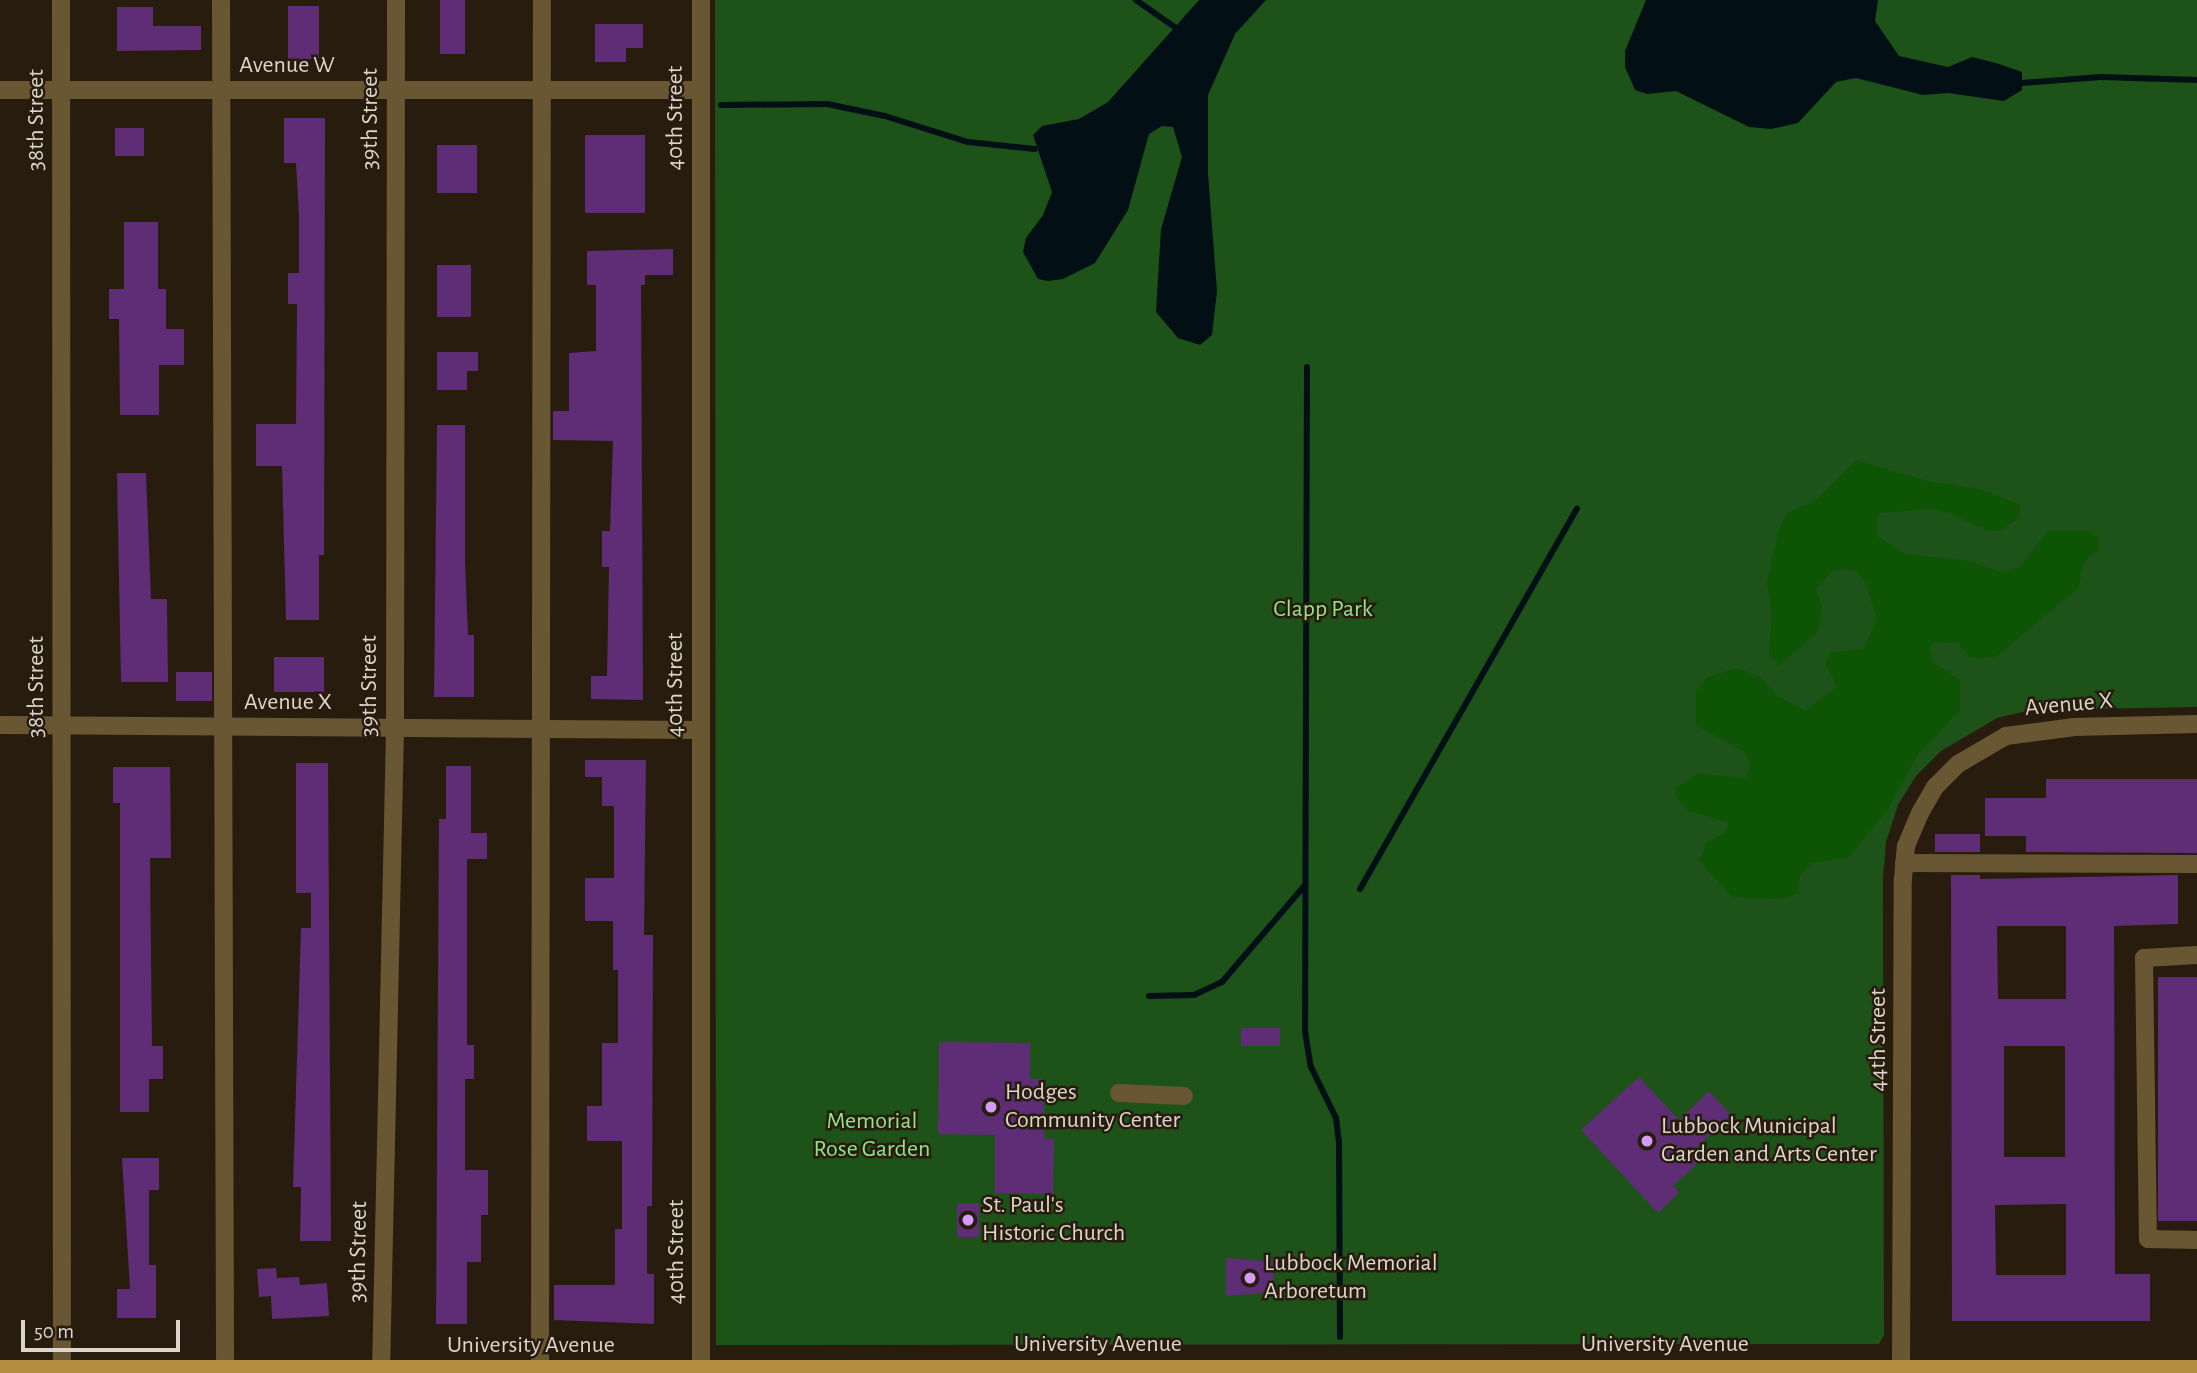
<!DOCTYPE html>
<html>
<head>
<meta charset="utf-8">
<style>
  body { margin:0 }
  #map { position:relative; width:2197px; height:1373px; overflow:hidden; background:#281c0e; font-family:"Alegreya Sans",sans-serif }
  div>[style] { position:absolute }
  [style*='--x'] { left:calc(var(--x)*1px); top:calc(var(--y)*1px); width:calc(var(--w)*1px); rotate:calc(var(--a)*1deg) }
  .green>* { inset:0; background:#1d5218 }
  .forest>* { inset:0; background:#0d5405 }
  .water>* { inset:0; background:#021015 }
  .stream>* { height:6px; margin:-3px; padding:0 3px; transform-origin:3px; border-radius:3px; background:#021015 }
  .building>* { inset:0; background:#5f2d75; transform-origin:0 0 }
  .minor>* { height:18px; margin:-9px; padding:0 9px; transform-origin:9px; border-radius:9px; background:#695633 }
  .major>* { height:18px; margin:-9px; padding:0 9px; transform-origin:9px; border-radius:9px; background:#b58d3e }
  .dots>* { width:19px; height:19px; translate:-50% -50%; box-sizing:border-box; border:4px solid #281c0e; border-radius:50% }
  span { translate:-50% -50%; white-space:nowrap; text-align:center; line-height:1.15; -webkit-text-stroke:5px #281c0e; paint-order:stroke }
  .street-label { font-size:24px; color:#ddd4cc }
  .park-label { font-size:24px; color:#8ee684 }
  .poi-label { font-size:24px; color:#ddd4cc }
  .left { translate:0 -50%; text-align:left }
  .scale { position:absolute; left:21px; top:1320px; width:159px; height:32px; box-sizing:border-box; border:4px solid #ddd4cc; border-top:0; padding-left:9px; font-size:21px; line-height:24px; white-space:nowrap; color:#ddd4cc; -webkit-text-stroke:5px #281c0e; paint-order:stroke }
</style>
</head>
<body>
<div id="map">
  <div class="green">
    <i style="clip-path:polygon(715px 0,2197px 0,2197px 707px,2031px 710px,1997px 718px,1941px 751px,1916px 776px,1898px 805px,1886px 842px,1883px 878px,1884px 1335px,1879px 1344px,716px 1345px)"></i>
  </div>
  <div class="forest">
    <i style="clip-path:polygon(1856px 460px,1927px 481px,1980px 489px,2020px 505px,2019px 518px,2000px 531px,1988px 531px,1947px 512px,1929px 509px,1878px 513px,1877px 536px,1905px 554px,1968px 561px,2000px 572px,2019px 568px,2048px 531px,2089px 531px,2099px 538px,2099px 548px,2083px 564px,2079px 587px,1996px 657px,1972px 658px,1957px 643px,1935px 642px,1929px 648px,1933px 663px,1960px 680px,1960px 711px,1918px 754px,1888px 809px,1849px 857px,1811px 863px,1800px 875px,1798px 893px,1778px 899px,1732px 897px,1699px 860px,1707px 843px,1726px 832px,1728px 822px,1689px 811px,1676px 797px,1676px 788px,1698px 774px,1747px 778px,1750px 760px,1745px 752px,1696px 725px,1696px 691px,1708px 677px,1737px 668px,1760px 677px,1776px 695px,1806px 711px,1837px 686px,1826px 666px,1829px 653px,1864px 648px,1877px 620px,1866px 583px,1856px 570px,1842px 569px,1832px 571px,1816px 589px,1822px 607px,1818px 631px,1779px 666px,1769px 656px,1772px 616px,1767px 582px,1779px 528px,1788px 513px,1817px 499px)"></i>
  </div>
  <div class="water">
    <i style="clip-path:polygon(1199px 0,1266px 0,1235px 34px,1208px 95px,1208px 174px,1217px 291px,1212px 335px,1200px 345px,1178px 338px,1156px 312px,1161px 229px,1182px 157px,1173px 127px,1162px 126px,1149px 134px,1128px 210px,1095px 263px,1063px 279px,1048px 281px,1038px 279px,1023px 252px,1026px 238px,1043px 215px,1052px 192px,1033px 135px,1042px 126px,1079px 119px,1108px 102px)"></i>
    <i style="clip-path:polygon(1646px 0,1878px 0,1875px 21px,1899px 56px,1948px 67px,1972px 57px,1996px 63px,2022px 72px,2022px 90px,2004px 101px,1948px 93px,1923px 95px,1856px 78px,1836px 82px,1798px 123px,1771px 129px,1749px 127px,1676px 91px,1647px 94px,1635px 90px,1625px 67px,1625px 51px)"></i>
  </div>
  <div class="stream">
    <i style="--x:1136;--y:0;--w:49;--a:35"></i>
    <i style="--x:2022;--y:83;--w:79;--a:-4.3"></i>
    <i style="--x:2101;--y:77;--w:96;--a:1.8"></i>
    <i style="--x:721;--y:105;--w:106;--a:-0.5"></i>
    <i style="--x:827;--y:104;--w:59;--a:11.7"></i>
    <i style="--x:885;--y:116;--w:87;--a:17.4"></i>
    <i style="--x:968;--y:142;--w:67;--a:6"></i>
    <i style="--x:1307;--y:367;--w:664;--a:90.17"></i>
    <i style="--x:1305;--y:1031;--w:36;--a:81"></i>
    <i style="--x:1311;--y:1067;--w:57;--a:63.9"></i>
    <i style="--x:1336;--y:1118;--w:23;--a:83"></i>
    <i style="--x:1339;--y:1141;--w:196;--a:89.7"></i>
    <i style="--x:1360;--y:889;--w:438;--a:-60.3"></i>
    <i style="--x:1149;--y:996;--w:45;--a:-1.3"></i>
    <i style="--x:1194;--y:995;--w:31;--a:-25"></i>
    <i style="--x:1222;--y:982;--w:128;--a:-49.4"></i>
  </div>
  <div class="building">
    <i style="left:440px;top:0;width:25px;height:54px"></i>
    <i style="left:288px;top:6px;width:31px;height:53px"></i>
    <i style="clip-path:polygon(117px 7px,153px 7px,153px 26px,201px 26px,201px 50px,117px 51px)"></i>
    <i style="clip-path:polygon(595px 24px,643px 24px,643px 48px,626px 48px,626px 62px,595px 62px)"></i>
    <i style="clip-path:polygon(284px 118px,325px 118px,324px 555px,319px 555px,319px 620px,286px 620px,282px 466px,256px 466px,256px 424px,296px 424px,297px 304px,288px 304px,288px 273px,299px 273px,299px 216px,296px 163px,284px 163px)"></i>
    <i style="left:115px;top:128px;width:29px;height:28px"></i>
    <i style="left:585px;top:135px;width:60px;height:78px"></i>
    <i style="left:437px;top:145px;width:40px;height:48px"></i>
    <i style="clip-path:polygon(124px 222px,158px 222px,158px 289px,166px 289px,166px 329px,184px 329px,184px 365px,159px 365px,159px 415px,120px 415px,119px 319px,109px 319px,109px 289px,124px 289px)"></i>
    <i style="clip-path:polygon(673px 249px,673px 275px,645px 275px,645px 285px,641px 285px,643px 700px,591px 699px,591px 676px,607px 676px,609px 567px,602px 567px,602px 531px,610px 531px,613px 441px,553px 440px,553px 411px,569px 411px,569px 353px,596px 351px,596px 285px,587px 285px,587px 251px)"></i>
    <i style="left:437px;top:265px;width:34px;height:52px"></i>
    <i style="clip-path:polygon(437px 352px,478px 352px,478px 371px,467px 371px,467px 390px,437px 390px)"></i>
    <i style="clip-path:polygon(437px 425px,465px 425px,465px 562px,468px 635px,474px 635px,474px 697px,434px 697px)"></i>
    <i style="clip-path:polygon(117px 473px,146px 473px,151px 599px,167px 599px,168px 682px,121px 682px)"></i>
    <i style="left:274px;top:657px;width:50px;height:35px"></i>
    <i style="left:176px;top:672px;width:36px;height:29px"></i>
    <i style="clip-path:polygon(585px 760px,646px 760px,644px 935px,653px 935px,652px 1206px,647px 1206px,647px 1274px,654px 1274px,654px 1324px,554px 1320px,554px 1285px,615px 1285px,615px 1229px,622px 1229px,622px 1141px,587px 1141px,587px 1106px,602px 1106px,602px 1043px,618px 1043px,618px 970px,613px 970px,613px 921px,585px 921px,585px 878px,614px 878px,614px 806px,602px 806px,602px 777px,585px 777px)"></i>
    <i style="clip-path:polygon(296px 763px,328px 763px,331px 1241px,300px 1241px,301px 1187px,293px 1187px,301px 928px,311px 928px,311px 893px,296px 893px)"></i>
    <i style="clip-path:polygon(446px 766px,471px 766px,471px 833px,487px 833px,487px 859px,467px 859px,467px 1045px,474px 1045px,474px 1079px,465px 1079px,465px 1170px,488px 1170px,488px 1215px,481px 1215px,481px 1262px,467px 1262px,467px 1324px,436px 1324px,439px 819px,446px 819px)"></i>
    <i style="clip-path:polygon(113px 767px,170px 767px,171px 858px,150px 858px,152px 1046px,163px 1046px,163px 1079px,149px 1079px,149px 1112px,120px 1112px,120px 803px,113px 803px)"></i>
    <i style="clip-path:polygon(2046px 779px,2197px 779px,2197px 853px,2026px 852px,2026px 836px,1985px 836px,1985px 798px,2046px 798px)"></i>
    <i style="left:1935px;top:834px;width:45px;height:18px"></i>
    <i style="clip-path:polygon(evenodd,1951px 875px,1980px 875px,1980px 879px,2178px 875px,2178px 924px,2114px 926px,2115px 1274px,2150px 1274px,2150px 1321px,1952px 1321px,1951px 875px,1997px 926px,2066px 926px,2066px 999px,1998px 999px,1997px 926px,1951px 875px,2004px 1046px,2065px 1046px,2065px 1157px,2004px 1157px,2004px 1046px,1951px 875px,2066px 1204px,2066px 1275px,1996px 1275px,1995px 1205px,2066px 1204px)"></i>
    <i style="left:2158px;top:977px;width:39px;height:244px"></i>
    <i style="left:1280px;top:1028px;width:18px;height:39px;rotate:90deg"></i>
    <i style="clip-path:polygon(939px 1042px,1030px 1043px,1030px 1079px,1044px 1079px,1044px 1139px,1054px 1139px,1053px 1194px,995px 1193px,995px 1135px,938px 1134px)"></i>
    <i style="clip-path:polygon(1639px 1077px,1679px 1120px,1709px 1091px,1731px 1115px,1692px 1151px,1701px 1160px,1673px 1186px,1679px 1193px,1658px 1213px,1581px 1130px)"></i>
    <i style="clip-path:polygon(122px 1158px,159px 1158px,159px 1190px,149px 1190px,149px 1265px,156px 1265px,156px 1318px,117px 1318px,117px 1289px,130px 1289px)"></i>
    <i style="left:957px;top:1203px;width:22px;height:34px"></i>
    <i style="clip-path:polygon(1226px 1258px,1273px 1261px,1274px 1292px,1226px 1296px)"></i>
    <i style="clip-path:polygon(276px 1268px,277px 1278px,299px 1277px,300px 1285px,327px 1283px,329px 1316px,272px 1319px,271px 1296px,259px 1297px,257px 1269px)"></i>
  </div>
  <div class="minor">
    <i style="--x:61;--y:0;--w:1373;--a:89.96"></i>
    <i style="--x:221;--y:0;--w:1371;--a:89.83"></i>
    <i style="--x:701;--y:0;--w:1369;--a:90"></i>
    <i style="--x:0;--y:90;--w:701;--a:0"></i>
    <i style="--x:0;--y:725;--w:701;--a:0.41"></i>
    <i style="--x:1904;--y:863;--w:293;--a:0.2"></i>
    <i style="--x:2197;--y:955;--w:53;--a:176.8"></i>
    <i style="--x:2144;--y:958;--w:281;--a:89.2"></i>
    <i style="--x:2148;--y:1239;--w:49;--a:1.2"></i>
    <i style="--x:1119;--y:1093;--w:65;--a:2.6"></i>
    <i style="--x:1901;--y:1368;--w:489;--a:-89.8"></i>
    <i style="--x:1903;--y:879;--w:33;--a:-85"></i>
    <i style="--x:1906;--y:846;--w:36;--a:-67"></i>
    <i style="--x:1920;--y:813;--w:30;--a:-60"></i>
    <i style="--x:1935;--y:787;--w:33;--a:-45"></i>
    <i style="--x:1958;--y:764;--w:56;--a:-30.3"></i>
    <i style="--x:2006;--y:736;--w:69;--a:-7.5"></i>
    <i style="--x:2074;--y:727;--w:123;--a:-1.4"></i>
    <i style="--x:540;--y:1371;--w:1371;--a:-89.92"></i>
    <i style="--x:381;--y:1372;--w:644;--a:-88.75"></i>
    <i style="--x:395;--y:728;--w:728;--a:-89.92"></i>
  </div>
  <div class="major">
    <i style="--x:0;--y:1369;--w:2197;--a:0"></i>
  </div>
  <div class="dots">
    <i style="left:991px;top:1107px;background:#d69bfa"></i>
    <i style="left:1647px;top:1141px;background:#d69bfa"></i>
    <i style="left:968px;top:1220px;background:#d69bfa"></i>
    <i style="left:1250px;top:1278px;background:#d69bfa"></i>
  </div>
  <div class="street-label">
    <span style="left:287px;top:66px">Avenue W</span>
    <span style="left:676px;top:118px;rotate:-90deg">40th Street</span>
    <span style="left:371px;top:119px;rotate:-90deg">39th Street</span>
    <span style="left:37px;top:120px;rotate:-90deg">38th Street</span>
    <span style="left:676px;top:685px;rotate:-90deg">40th Street</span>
    <span style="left:370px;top:686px;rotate:-90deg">39th Street</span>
    <span style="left:37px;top:687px;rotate:-90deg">38th Street</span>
    <span style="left:288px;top:703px">Avenue X</span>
    <span style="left:2069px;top:705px;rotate:-5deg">Avenue X</span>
    <span style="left:1879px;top:1040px;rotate:-90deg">44th Street</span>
    <span style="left:359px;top:1252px;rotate:-89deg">39th Street</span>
    <span style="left:677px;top:1252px;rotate:-90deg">40th Street</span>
    <span style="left:1098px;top:1345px">University Avenue</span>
    <span style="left:1665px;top:1345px">University Avenue</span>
    <span style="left:531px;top:1346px">University Avenue</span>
  </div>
  <div class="park-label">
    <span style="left:1323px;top:610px">Clapp Park</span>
    <span style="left:872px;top:1136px">Memorial<br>Rose Garden</span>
  </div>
  <div class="poi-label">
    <span class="left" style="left:1005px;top:1107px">Hodges<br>Community Center</span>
    <span class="left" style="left:1661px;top:1141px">Lubbock Municipal<br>Garden and Arts Center</span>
    <span class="left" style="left:982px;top:1220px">St. Paul's<br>Historic Church</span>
    <span class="left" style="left:1264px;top:1278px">Lubbock Memorial<br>Arboretum</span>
  </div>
  <div class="scale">50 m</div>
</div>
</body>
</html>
